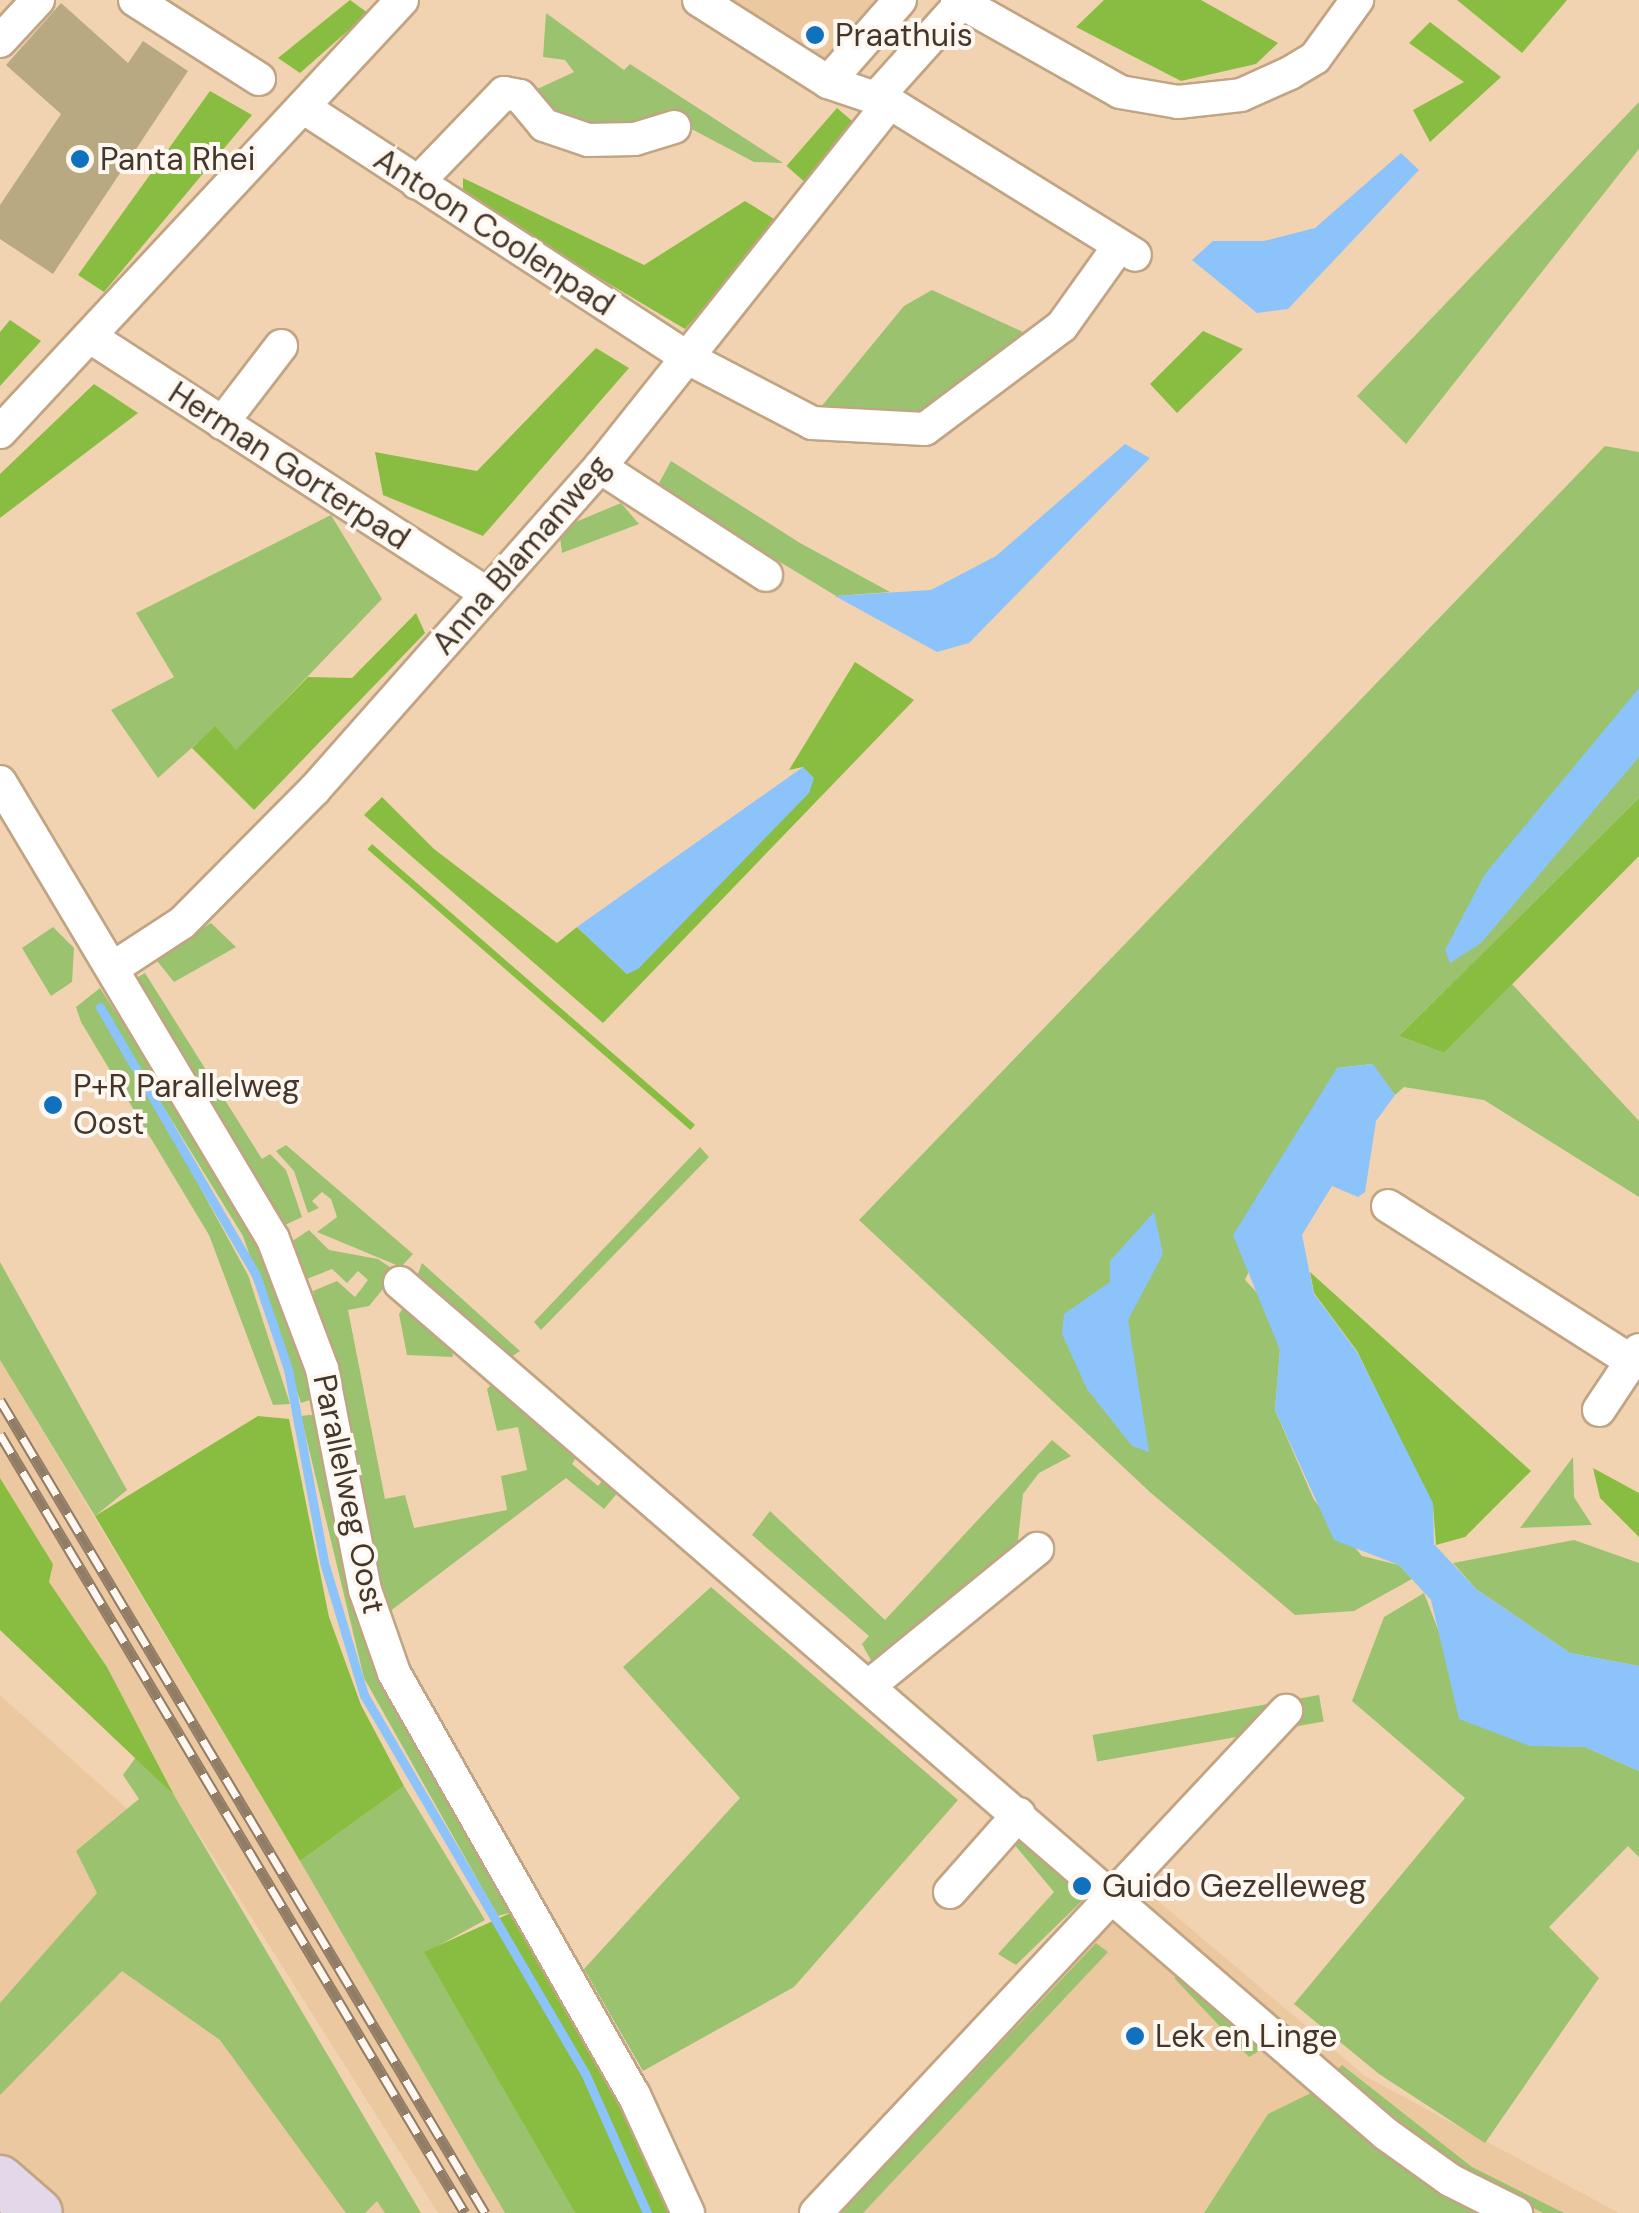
<!DOCTYPE html>
<html>
<head>
<meta charset="utf-8">
<style>
  body { margin:0 }
  #map { position:relative; width:1639px; height:2213px; overflow:hidden; background:#f2d3b1; font-family:"DM Sans",sans-serif }
  div>[style] { position:absolute }
  [style*='--x'] { left:calc(var(--x)*1px); top:calc(var(--y)*1px); width:calc(var(--w)*1px); rotate:calc(var(--a)*1deg) }
  .built>* { inset:0; background:#ecc8a0 }
  .green>* { inset:0; background:#9bc26f; transform-origin:0 0 }
  .forest>* { inset:0; background:#89bd42; transform-origin:0 0 }
  .water>* { inset:0; background:#8cc3fa }
  .stream>* { height:9px; margin:-4.5px; padding:0 4.5px; transform-origin:4.5px; border-radius:4.5px; background:#8cc3fa }
  .building>* { inset:0; background:#b9a982 }
  .roads { filter:drop-shadow(2px 0 #c1a483) drop-shadow(-2px 0 #c1a483) drop-shadow(0 2px #c1a483) drop-shadow(0 -2px #c1a483) }
  .street>* { height:32px; margin:-16px; padding:0 16px; transform-origin:16px; border-radius:16px; background:#fff }
  .secondary>* { height:48px; margin:-24px; padding:0 24px; transform-origin:24px; border-radius:24px; background:#e2d8e9 }
  .rail>* { height:11px; margin-top:-5.5px; transform-origin:0; background:repeating-linear-gradient(90deg,#fff8f2 0 22px,#917c66 0 44px); box-sizing:border-box; border-block:2px solid #917c66 }
  .dots>* { width:28px; height:28px; translate:-50% -50%; box-sizing:border-box; border:5px solid #fff8f2; border-radius:50% }
  span { translate:-50% -50%; white-space:nowrap; text-align:center; line-height:1.15; -webkit-text-stroke:8px #fff8f2; paint-order:stroke }
  .poi-label { font-size:32px; color:#44372a }
  .left { translate:0 -50%; text-align:left }
  .street-label { font-size:32px; color:#44372a }
</style>
</head>
<body>
<div id="map">
  <div class="built">
    <i style="clip-path:polygon(718px 0,888px 0,827px 70px)"></i>
    <i style="clip-path:polygon(0 1360px,300px 1861px,505px 2213px,438px 2213px,174px 1795px,107px 1667px,49px 1582px,53px 1564px,0 1478px)"></i>
    <i style="clip-path:polygon(0 1695px,212px 1885px,413px 2213px,0 2213px)"></i>
    <i style="clip-path:polygon(1137px 1883px,1365px 2076px,1619px 2213px,826px 2213px)"></i>
  </div>
  <div class="green">
    <i style="clip-path:polygon(546px 13px,624px 70px,630px 64px,783px 163px,754px 162px,682px 124px,564px 125px,531px 92px,574px 72px,565px 60px,543px 57px)"></i>
    <i style="clip-path:polygon(1639px 102px,1639px 149px,1406px 444px,1357px 396px)"></i>
    <i style="clip-path:polygon(932px 290px,1036px 338px,918px 417px,816px 413px,904px 306px)"></i>
    <i style="clip-path:polygon(1605px 446px,1639px 452px,1639px 798px,1399px 1036px,1444px 1053px,1512px 984px,1639px 1121px,1639px 1197px,1484px 1100px,1404px 1087px,1395px 1095px,1372px 1064px,1337px 1068px,1245px 1280px,1267px 1303px,1280px 1350px,1275px 1410px,1314px 1500px,1362px 1556px,1399px 1565px,1412px 1579px,1354px 1611px,1295px 1615px,1151px 1493px,859px 1220px)"></i>
    <i style="clip-path:polygon(671px 461px,800px 543px,890px 592px,836px 596px,657px 487px)"></i>
    <i style="clip-path:polygon(621px 503px,639px 524px,562px 553px,559px 529px)"></i>
    <i style="clip-path:polygon(331px 515px,382px 599px,236px 751px,215px 727px,158px 778px,111px 710px,174px 677px,136px 613px)"></i>
    <i style="clip-path:polygon(211px 923px,236px 947px,174px 982px,154px 957px)"></i>
    <i style="clip-path:polygon(53px 927px,74px 948px,72px 982px,51px 996px,22px 948px)"></i>
    <i style="clip-path:polygon(145px 973px,262px 1159px,270px 1154px,286px 1170px,302px 1217px,283px 1226px,136px 978px)"></i>
    <i style="clip-path:polygon(100px 988px,249px 1218px,318px 1397px,301px 1403px,243px 1236px,100px 1004px,248px 1275px,290px 1404px,273px 1405px,209px 1235px,81px 1022px,76px 1007px)"></i>
    <i style="clip-path:polygon(286px 1145px,413px 1254px,401px 1267px,317px 1232px,337px 1217px,331px 1199px,322px 1192px,312px 1201px,319px 1208px,308px 1213px,294px 1171px,276px 1151px)"></i>
    <i style="clip-path:polygon(700px 1147px,709px 1157px,541px 1330px,534px 1322px)"></i>
    <i style="clip-path:polygon(309px 1230px,329px 1250px,378px 1259px,397px 1272px,369px 1306px,348px 1310px,385px 1499px,405px 1495px,414px 1528px,507px 1510px,501px 1476px,527px 1470px,518px 1427px,497px 1431px,487px 1389px,494px 1382px,578px 1454px,572px 1464px,598px 1486px,605px 1477px,619px 1491px,604px 1509px,566px 1478px,385px 1615px,313px 1291px,337px 1281px,355px 1297px,368px 1280px,358px 1271px,347px 1283px,332px 1269px,307px 1279px,291px 1242px)"></i>
    <i style="clip-path:polygon(0 1262px,127px 1490px,95px 1516px,0 1360px)"></i>
    <i style="clip-path:polygon(422px 1263px,520px 1351px,508px 1359px,415px 1282px)"></i>
    <i style="clip-path:polygon(405px 1305px,451px 1345px,453px 1357px,407px 1355px,399px 1314px)"></i>
    <i style="clip-path:polygon(319px 1414px,403px 1720px,513px 1912px,498px 1916px,364px 1678px,301px 1416px)"></i>
    <i style="clip-path:polygon(1052px 1440px,1071px 1456px,1039px 1473px,1023px 1494px,1017px 1549px,872px 1662px,862px 1644px,869px 1636px,752px 1535px,770px 1511px,885px 1620px)"></i>
    <i style="clip-path:polygon(1573px 1457px,1574px 1497px,1592px 1525px,1520px 1528px)"></i>
    <i style="clip-path:polygon(1574px 1540px,1639px 1563px,1639px 1666px,1570px 1653px,1476px 1589px,1453px 1563px)"></i>
    <i style="clip-path:polygon(711px 1587px,958px 1800px,794px 1987px,643px 2071px,584px 1969px,740px 1798px,623px 1667px)"></i>
    <i style="clip-path:polygon(1424px 1593px,1453px 1669px,1530px 1745px,1585px 1747px,1639px 1771px,1639px 1857px,1628px 1846px,1549px 1927px,1599px 1978px,1485px 2143px,1379px 2074px,1294px 2004px,1465px 1798px,1352px 1701px,1384px 1617px)"></i>
    <i style="left:1319px;top:1695px;width:27px;height:230px;rotate:80deg"></i>
    <i style="clip-path:polygon(136px 1757px,174px 1795px,421px 2213px,385px 2213px,377px 2201px,365px 2213px,346px 2213px,220px 2040px,122px 1971px,0 2095px,0 2003px,97px 1893px,76px 1851px,139px 1799px,123px 1775px)"></i>
    <i style="clip-path:polygon(404px 1786px,485px 1920px,425px 1953px,575px 2213px,505px 2213px,300px 1861px)"></i>
    <i style="clip-path:polygon(1022px 1835px,1086px 1897px,1016px 1965px,998px 1954px,1054px 1892px,1013px 1843px)"></i>
    <i style="clip-path:polygon(1096px 1943px,1108px 1952px,863px 2213px,840px 2213px)"></i>
    <i style="clip-path:polygon(1183px 1973px,1264px 2048px,1249px 2057px,1174px 1978px)"></i>
    <i style="clip-path:polygon(1342px 2065px,1472px 2167px,1564px 2213px,1543px 2213px,1465px 2172px,1336px 2071px)"></i>
    <i style="clip-path:polygon(1315px 2091px,1482px 2213px,1204px 2213px,1268px 2114px)"></i>
  </div>
  <div class="forest">
    <i style="clip-path:polygon(350px 0,368px 13px,300px 73px,278px 58px)"></i>
    <i style="clip-path:polygon(1104px 0,1201px 0,1278px 43px,1256px 64px,1181px 81px,1076px 27px)"></i>
    <i style="clip-path:polygon(1457px 0,1567px 0,1522px 53px)"></i>
    <i style="clip-path:polygon(1430px 22px,1501px 77px,1430px 142px,1413px 110px,1464px 82px,1409px 43px)"></i>
    <i style="clip-path:polygon(210px 91px,252px 115px,104px 292px,78px 275px)"></i>
    <i style="left:837px;top:108px;width:23px;height:77px;rotate:41deg"></i>
    <i style="clip-path:polygon(463px 178px,644px 265px,745px 201px,779px 222px,685px 329px,463px 197px)"></i>
    <i style="clip-path:polygon(10px 320px,41px 341px,0 386px,0 332px)"></i>
    <i style="clip-path:polygon(1203px 331px,1243px 349px,1177px 413px,1150px 384px)"></i>
    <i style="clip-path:polygon(596px 348px,629px 368px,483px 536px,383px 495px,375px 452px,477px 471px)"></i>
    <i style="clip-path:polygon(94px 384px,138px 413px,0 518px,0 474px)"></i>
    <i style="clip-path:polygon(416px 613px,425px 633px,254px 810px,192px 748px,215px 726px,236px 750px,308px 677px,352px 678px)"></i>
    <i style="clip-path:polygon(855px 662px,914px 700px,603px 1023px,364px 815px,382px 797px,434px 849px,557px 943px,577px 927px,627px 974px,808px 793px,803px 767px,789px 770px)"></i>
    <i style="clip-path:polygon(1639px 798px,1639px 856px,1444px 1053px,1399px 1036px)"></i>
    <i style="left:372px;top:844px;width:428px;height:7px;rotate:41deg"></i>
    <i style="clip-path:polygon(1310px 1272px,1531px 1471px,1465px 1537px,1436px 1545px,1433px 1506px,1357px 1351px,1314px 1293px)"></i>
    <i style="clip-path:polygon(258px 1416px,289px 1419px,329px 1617px,361px 1705px,404px 1786px,300px 1861px,95px 1516px)"></i>
    <i style="clip-path:polygon(1593px 1468px,1639px 1493px,1639px 1537px,1600px 1498px)"></i>
    <i style="clip-path:polygon(0 1478px,53px 1564px,49px 1582px,107px 1667px,174px 1795px,0 1630px)"></i>
    <i style="clip-path:polygon(513px 1912px,625px 2106px,674px 2213px,575px 2213px,424px 1952px)"></i>
  </div>
  <div class="water">
    <i style="clip-path:polygon(1401px 153px,1419px 170px,1288px 309px,1257px 313px,1192px 260px,1213px 241px,1264px 241px,1315px 228px)"></i>
    <i style="clip-path:polygon(1125px 444px,1150px 458px,969px 643px,937px 652px,835px 596px,931px 590px,996px 556px)"></i>
    <i style="clip-path:polygon(1639px 688px,1639px 757px,1481px 943px,1450px 963px,1445px 950px,1485px 874px)"></i>
    <i style="clip-path:polygon(803px 767px,814px 778px,809px 793px,638px 969px,627px 974px,577px 927px)"></i>
    <i style="clip-path:polygon(1373px 1064px,1395px 1095px,1376px 1121px,1365px 1192px,1358px 1197px,1332px 1186px,1302px 1235px,1314px 1294px,1357px 1352px,1433px 1503px,1434px 1544px,1476px 1589px,1570px 1653px,1639px 1666px,1639px 1771px,1585px 1747px,1530px 1746px,1459px 1719px,1431px 1600px,1399px 1565px,1334px 1540px,1275px 1410px,1280px 1350px,1233px 1235px,1337px 1068px)"></i>
    <i style="clip-path:polygon(1154px 1212px,1163px 1254px,1128px 1320px,1149px 1452px,1132px 1446px,1087px 1389px,1062px 1334px,1064px 1314px,1110px 1282px,1110px 1261px)"></i>
  </div>
  <div class="stream">
    <i style="--x:100;--y:1007;--w:310;--a:59.8"></i>
    <i style="--x:256;--y:1275;--w:99;--a:71.2"></i>
    <i style="--x:288;--y:1369;--w:196;--a:79.4"></i>
    <i style="--x:324;--y:1562;--w:139;--a:73.3"></i>
    <i style="--x:364;--y:1695;--w:438;--a:59.7"></i>
    <i style="--x:585;--y:2073;--w:153;--a:66.1"></i>
  </div>
  <div class="building">
    <i style="clip-path:polygon(61px 3px,128px 63px,143px 41px,188px 71px,53px 274px,0 239px,0 205px,61px 114px,6px 65px)"></i>
  </div>
  <div class="roads">
    <div class="street">
      <i style="--x:135;--y:0;--w:147;--a:32.5"></i>
      <i style="--x:699;--y:0;--w:153;--a:32.4"></i>
      <i style="--x:828;--y:82;--w:65;--a:18.7"></i>
      <i style="--x:890;--y:103;--w:288;--a:31.8"></i>
      <i style="--x:957;--y:0;--w:187;--a:29.4"></i>
      <i style="--x:1120;--y:92;--w:59;--a:9.8"></i>
      <i style="--x:1178;--y:102;--w:63;--a:-6.3"></i>
      <i style="--x:1241;--y:95;--w:54;--a:-24.2"></i>
      <i style="--x:1290;--y:73;--w:29;--a:-31"></i>
      <i style="--x:1315;--y:58;--w:72;--a:-54.1"></i>
      <i style="--x:0;--y:41;--w:56;--a:-47.2"></i>
      <i style="--x:828;--y:82;--w:109;--a:-48.7"></i>
      <i style="--x:877;--y:97;--w:130;--a:-48.1"></i>
      <i style="--x:303;--y:107;--w:457;--a:33.1"></i>
      <i style="--x:686;--y:357;--w:142;--a:27.6"></i>
      <i style="--x:812;--y:423;--w:113;--a:3"></i>
      <i style="--x:925;--y:429;--w:171;--a:-36.9"></i>
      <i style="--x:1062;--y:326;--w:98;--a:-54.5"></i>
      <i style="--x:417;--y:183;--w:125;--a:-46"></i>
      <i style="--x:504;--y:93;--w:16;--a:11"></i>
      <i style="--x:520;--y:96;--w:38;--a:50"></i>
      <i style="--x:544;--y:125;--w:46;--a:18.8"></i>
      <i style="--x:588;--y:140;--w:47;--a:-1.2"></i>
      <i style="--x:635;--y:139;--w:41;--a:-17.1"></i>
      <i style="--x:92;--y:338;--w:471;--a:32.9"></i>
      <i style="--x:222;--y:423;--w:97;--a:-52.5"></i>
      <i style="--x:0;--y:432;--w:590;--a:-47.06"></i>
      <i style="--x:600;--y:467;--w:198;--a:33"></i>
      <i style="--x:0;--y:782;--w:532;--a:59.15"></i>
      <i style="--x:273;--y:1239;--w:139;--a:69.3"></i>
      <i style="--x:322;--y:1369;--w:225;--a:79"></i>
      <i style="--x:365;--y:1590;--w:88;--a:70.7"></i>
      <i style="--x:394;--y:1673;--w:485;--a:60.4"></i>
      <i style="--x:634;--y:2095;--w:130;--a:65.4"></i>
      <i style="--x:113;--y:968;--w:82;--a:-33.1"></i>
      <i style="--x:182;--y:923;--w:189;--a:-45.2"></i>
      <i style="--x:315;--y:789;--w:430;--a:-48.5"></i>
      <i style="--x:600;--y:467;--w:465;--a:-51.5"></i>
      <i style="--x:1388;--y:1206;--w:287;--a:32.5"></i>
      <i style="--x:400;--y:1283;--w:1302;--a:40.8"></i>
      <i style="--x:1386;--y:2134;--w:79;--a:35.7"></i>
      <i style="--x:1450;--y:2180;--w:74;--a:26.6"></i>
      <i style="--x:1599;--y:1410;--w:72;--a:-56.3"></i>
      <i style="--x:869;--y:1686;--w:217;--a:-39.2"></i>
      <i style="--x:950;--y:1892;--w:104;--a:-48.5"></i>
      <i style="--x:816;--y:2213;--w:688;--a:-46.89"></i>
    </div>
    <div class="secondary">
      <i style="--x:0;--y:2180;--w:50;--a:41"></i>
    </div>
  </div>
  <div class="rail">
    <i style="--x:0;--y:1400;--w:947;--a:59.18"></i>
    <i style="--x:0;--y:1434;--w:907;--a:59.17"></i>
  </div>
  <div class="dots">
    <i style="left:815px;top:35px;background:#1071be"></i>
    <i style="left:80px;top:159px;background:#1071be"></i>
    <i style="left:53px;top:1105px;background:#1071be"></i>
    <i style="left:1082px;top:1886px;background:#1071be"></i>
    <i style="left:1135px;top:2036px;background:#1071be"></i>
  </div>
  <div class="poi-label">
    <span class="left" style="left:835px;top:35px">Praathuis</span>
    <span class="left" style="left:100px;top:159px">Panta Rhei</span>
    <span class="left" style="left:73px;top:1105px">P+R Parallelweg<br>Oost</span>
    <span class="left" style="left:1102px;top:1886px">Guido Gezelleweg</span>
    <span class="left" style="left:1155px;top:2036px">Lek en Linge</span>
  </div>
  <div class="street-label">
    <span style="left:494px;top:232px;rotate:33deg">Antoon Coolenpad</span>
    <span style="left:289px;top:466px;rotate:33deg">Herman Gorterpad</span>
    <span style="left:521px;top:555px;rotate:-49deg">Anna Blamanweg</span>
    <span style="left:349px;top:1494px;rotate:78deg">Parallelweg Oost</span>
  </div>
</div>
</body>
</html>
